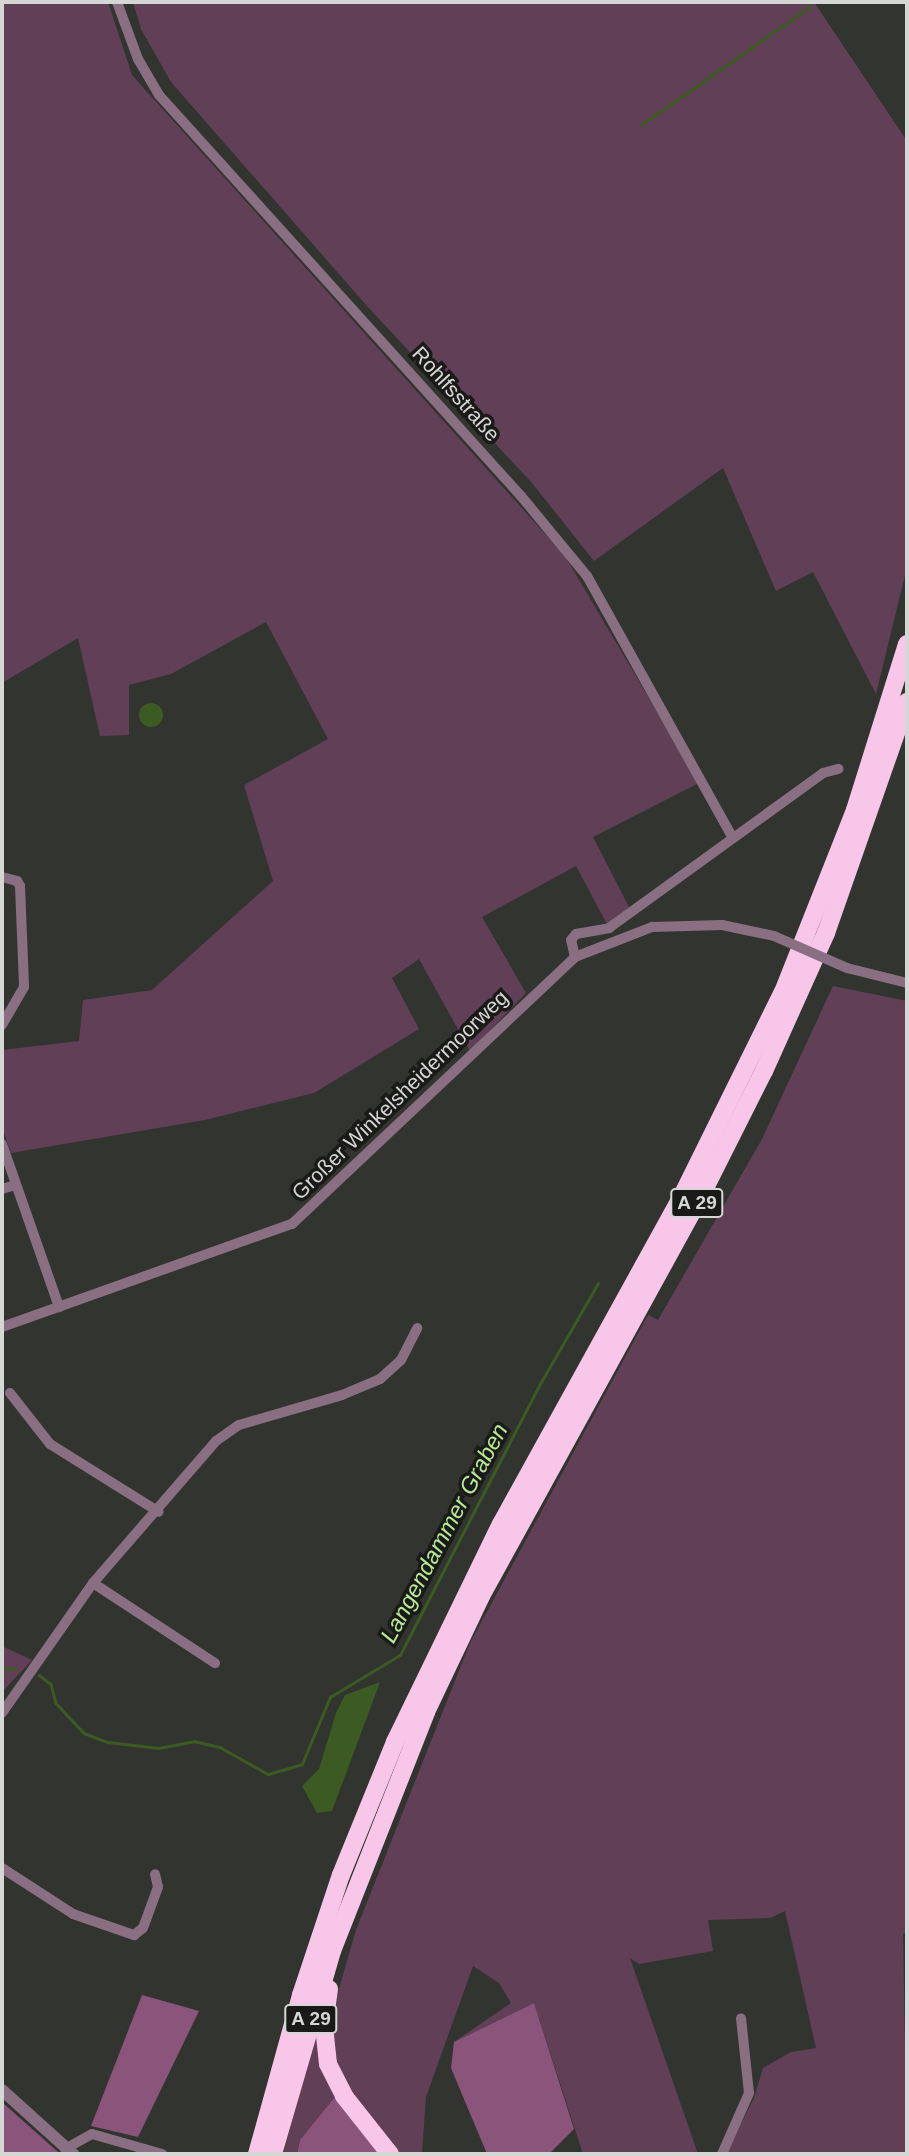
<!DOCTYPE html>
<html>
<head>
<meta charset="utf-8">
<style>
  body { margin:0 }
  #map { position:relative; width:909px; height:2156px; overflow:hidden; background:#323430; font-family:Arial,sans-serif }
  div>[style] { position:absolute }
  [style*='--x'] { left:calc(var(--x)*1px); top:calc(var(--y)*1px); width:calc(var(--w)*1px); rotate:calc(var(--a)*1deg) }
  .green>* { inset:0; background:#613f57 }
  .forest>* { inset:0; background:#8b547b }
  .water>* { inset:0; background:#3c5b23 }
  .round { border-radius:50% }
  .stream>* { height:2.5px; margin:-1.25px; padding:0 1.25px; transform-origin:1.25px; border-radius:1.25px; background:#3c5b23 }
  .minor>* { height:10px; margin:-5px; padding:0 5px; transform-origin:5px; border-radius:5px; background:#896f81 }
  .tertiary>* { height:12px; margin:-6px; padding:0 6px; transform-origin:6px; border-radius:6px; background:#896f81 }
  .motorway>* { height:18px; margin:-9px; padding:0 9px; transform-origin:9px; border-radius:9px; background:#f8c6e8 }
  .minor-bridge>* { height:10px; margin:-5px; padding:0 5px; transform-origin:5px; border-radius:5px; background:#896f81 }
  span { translate:-50% -50%; white-space:nowrap; text-align:center; line-height:1.15; -webkit-text-stroke:7px #1a1b19; paint-order:stroke }
  .shield-label span { padding:2px 5px; background:#1a1b19; border:2px solid; border-radius:5px; -webkit-text-stroke-width:0 }
  .shield-label { font-size:19px; color:#d5d7d4; font-weight:700 }
  .street-label { font-size:21px; color:#d5d7d4 }
  .water-label { font-size:23px; color:#b7e996; font-style:italic }
  .frame { position:absolute; inset:0; border:4px solid #d5d7d4; pointer-events:none }
</style>
</head>
<body>
<div id="map">
  <div class="green">
    <i style="clip-path:polygon(2px 2px,108px 2px,132px 75px,565px 556px,699px 783px,593px 837px,630px 909px,608px 926px,576px 866px,482px 917px,526px 993px,470px 1051px,419px 959px,392px 978px,419px 1029px,314px 1093px,205px 1120px,11px 1153px,2px 1127px,2px 1050px,79px 1041px,83px 1000px,152px 990px,273px 881px,244px 785px,328px 739px,266px 622px,171px 674px,129px 685px,129px 735px,100px 736px,78px 638px,2px 683px)"></i>
    <i style="clip-path:polygon(133px 2px,814px 2px,907px 141px,907px 567px,876px 694px,813px 572px,776px 591px,723px 468px,594px 561px,532px 483px,367px 306px,171px 82px,141px 29px)"></i>
    <i style="clip-path:polygon(833px 986px,907px 1001px,907px 1932px,903px 1934px,907px 2154px,726px 2154px,754px 2098px,763px 2068px,791px 2052px,816px 2048px,785px 1911px,770px 1918px,708px 1920px,713px 1951px,639px 1964px,630px 1958px,698px 2154px,583px 2154px,534px 2003px,454px 2042px,511px 2003px,499px 1983px,473px 1966px,426px 2097px,422px 2154px,399px 2154px,352px 2095px,334px 2056px,333px 2009px,356px 1930px,470px 1643px,648px 1315px,658px 1320px,762px 1139px)"></i>
    <i style="clip-path:polygon(2px 1646px,32px 1660px,2px 1692px)"></i>
    <i style="clip-path:polygon(319px 2023px,343px 2100px,335px 2098px,300px 2140px,297px 2154px,283px 2154px)"></i>
  </div>
  <div class="forest">
    <i style="clip-path:polygon(142px 1995px,199px 2011px,138px 2137px,91px 2126px)"></i>
    <i style="clip-path:polygon(534px 2003px,574px 2129px,549px 2154px,487px 2154px,451px 2068px,454px 2042px)"></i>
    <i style="clip-path:polygon(335px 2097px,343px 2100px,384px 2154px,297px 2154px,300px 2140px)"></i>
    <i style="clip-path:polygon(3px 2103px,58px 2152px,59px 2154px,2px 2154px)"></i>
  </div>
  <div class="water">
    <i class="round" style="left:139px;top:703px;width:24px;height:24px"></i>
    <i style="clip-path:polygon(380px 1682px,332px 1811px,317px 1813px,302px 1786px,319px 1769px,336px 1713px,345px 1695px)"></i>
  </div>
  <div class="stream">
    <i style="--x:641;--y:125;--w:204;--a:-35"></i>
    <i style="--x:808;--y:8;--w:6;--a:-72"></i>
    <i style="--x:2;--y:1669;--w:14;--a:-4"></i>
    <i style="--x:39;--y:1675;--w:15;--a:37"></i>
    <i style="--x:51;--y:1684;--w:20;--a:75"></i>
    <i style="--x:56;--y:1703;--w:41;--a:47"></i>
    <i style="--x:84;--y:1733;--w:26;--a:21"></i>
    <i style="--x:108;--y:1742;--w:51;--a:6.7"></i>
    <i style="--x:159;--y:1748;--w:36;--a:-11"></i>
    <i style="--x:194;--y:1741;--w:27;--a:13"></i>
    <i style="--x:220;--y:1747;--w:55;--a:29.4"></i>
    <i style="--x:268;--y:1774;--w:35;--a:-16"></i>
    <i style="--x:302;--y:1764;--w:73;--a:-67.3"></i>
    <i style="--x:330;--y:1697;--w:82;--a:-31"></i>
    <i style="--x:400;--y:1655;--w:305;--a:-62.7"></i>
    <i style="--x:540;--y:1384;--w:116;--a:-60.1"></i>
  </div>
  <div class="minor">
    <i style="--x:117;--y:2;--w:61;--a:69.8"></i>
    <i style="--x:138;--y:59;--w:42;--a:59.7"></i>
    <i style="--x:159;--y:95;--w:540;--a:47.93"></i>
    <i style="--x:521;--y:496;--w:104;--a:50.5"></i>
    <i style="--x:587;--y:576;--w:300;--a:60.9"></i>
    <i style="--x:2;--y:877;--w:16;--a:15"></i>
    <i style="--x:17;--y:881;--w:6;--a:59"></i>
    <i style="--x:20;--y:886;--w:101;--a:87.7"></i>
    <i style="--x:24;--y:987;--w:44;--a:120.1"></i>
    <i style="--x:575;--y:957;--w:17;--a:-103"></i>
    <i style="--x:571;--y:940;--w:8;--a:-50"></i>
    <i style="--x:576;--y:934;--w:34;--a:-10"></i>
    <i style="--x:609;--y:928;--w:264;--a:-35.9"></i>
    <i style="--x:823;--y:773;--w:16;--a:-15"></i>
    <i style="--x:847;--y:968;--w:62;--a:14"></i>
    <i style="--x:2;--y:1144;--w:173;--a:70.7"></i>
    <i style="--x:2;--y:1189;--w:14;--a:-17"></i>
    <i style="--x:2;--y:1327;--w:308;--a:-19.6"></i>
    <i style="--x:292;--y:1224;--w:389;--a:-43.3"></i>
    <i style="--x:575;--y:957;--w:83;--a:-21.3"></i>
    <i style="--x:652;--y:927;--w:70;--a:-1.6"></i>
    <i style="--x:722;--y:925;--w:53;--a:11.9"></i>
    <i style="--x:10;--y:1393;--w:65;--a:51.9"></i>
    <i style="--x:50;--y:1444;--w:128;--a:32"></i>
    <i style="--x:93;--y:1583;--w:146;--a:33.3"></i>
    <i style="--x:2;--y:1713;--w:159;--a:-55"></i>
    <i style="--x:93;--y:1583;--w:188;--a:-49.1"></i>
    <i style="--x:216;--y:1441;--w:28;--a:-35"></i>
    <i style="--x:239;--y:1425;--w:107;--a:-16.2"></i>
    <i style="--x:342;--y:1395;--w:41;--a:-22.8"></i>
    <i style="--x:380;--y:1379;--w:28;--a:-42"></i>
    <i style="--x:401;--y:1360;--w:36;--a:-63"></i>
    <i style="--x:2;--y:1868;--w:85;--a:32.9"></i>
    <i style="--x:73;--y:1914;--w:65;--a:19"></i>
    <i style="--x:134;--y:1935;--w:11;--a:-38"></i>
    <i style="--x:143;--y:1928;--w:44;--a:-69.9"></i>
    <i style="--x:158;--y:1887;--w:13;--a:-103"></i>
    <i style="--x:65;--y:2149;--w:31;--a:-29"></i>
    <i style="--x:92;--y:2134;--w:73;--a:15.9"></i>
    <i style="--x:722;--y:2154;--w:67;--a:-66.1"></i>
    <i style="--x:749;--y:2093;--w:75;--a:-96.1"></i>
  </div>
  <div class="tertiary">
    <i style="--x:2;--y:2090;--w:96;--a:42"></i>
  </div>
  <div class="motorway">
    <i style="--x:329;--y:1989;--w:37;--a:98"></i>
    <i style="--x:324;--y:2026;--w:38;--a:84"></i>
    <i style="--x:328;--y:2064;--w:36;--a:63"></i>
    <i style="--x:344;--y:2096;--w:74;--a:51.6"></i>
    <i style="--x:257;--y:2154;--w:165;--a:-74.5"></i>
    <i style="--x:301;--y:1995;--w:126;--a:-71.6"></i>
    <i style="--x:341;--y:1875;--w:144;--a:-67.9"></i>
    <i style="--x:395;--y:1742;--w:242;--a:-64.1"></i>
    <i style="--x:501;--y:1524;--w:377;--a:-61.1"></i>
    <i style="--x:683;--y:1194;--w:225;--a:-63.7"></i>
    <i style="--x:783;--y:992;--w:196;--a:-68.4"></i>
    <i style="--x:855;--y:810;--w:174;--a:-72.6"></i>
    <i style="--x:273;--y:2154;--w:211;--a:-73.8"></i>
    <i style="--x:332;--y:1951;--w:257;--a:-68.5"></i>
    <i style="--x:426;--y:1712;--w:128;--a:-64.6"></i>
    <i style="--x:481;--y:1596;--w:457;--a:-61.2"></i>
    <i style="--x:701;--y:1196;--w:140;--a:-63.3"></i>
    <i style="--x:764;--y:1071;--w:151;--a:-65.8"></i>
    <i style="--x:826;--y:933;--w:245;--a:-70.7"></i>
  </div>
  <div class="minor-bridge">
    <i style="--x:774;--y:936;--w:80;--a:23.7"></i>
  </div>
  <div class="shield-label">
    <span style="left:697px;top:1203px">A 29</span>
    <span style="left:311px;top:2019px">A 29</span>
  </div>
  <div class="street-label">
    <span style="left:456px;top:394px;rotate:48deg">Rohlfsstraße</span>
    <span style="left:400px;top:1095px;rotate:-44deg">Großer Winkelsheidermoorweg</span>
  </div>
  <div class="water-label">
    <span style="left:444px;top:1533px;rotate:-62deg">Langendammer Graben</span>
  </div>
  <div class="frame"></div>
</div>
</body>
</html>
